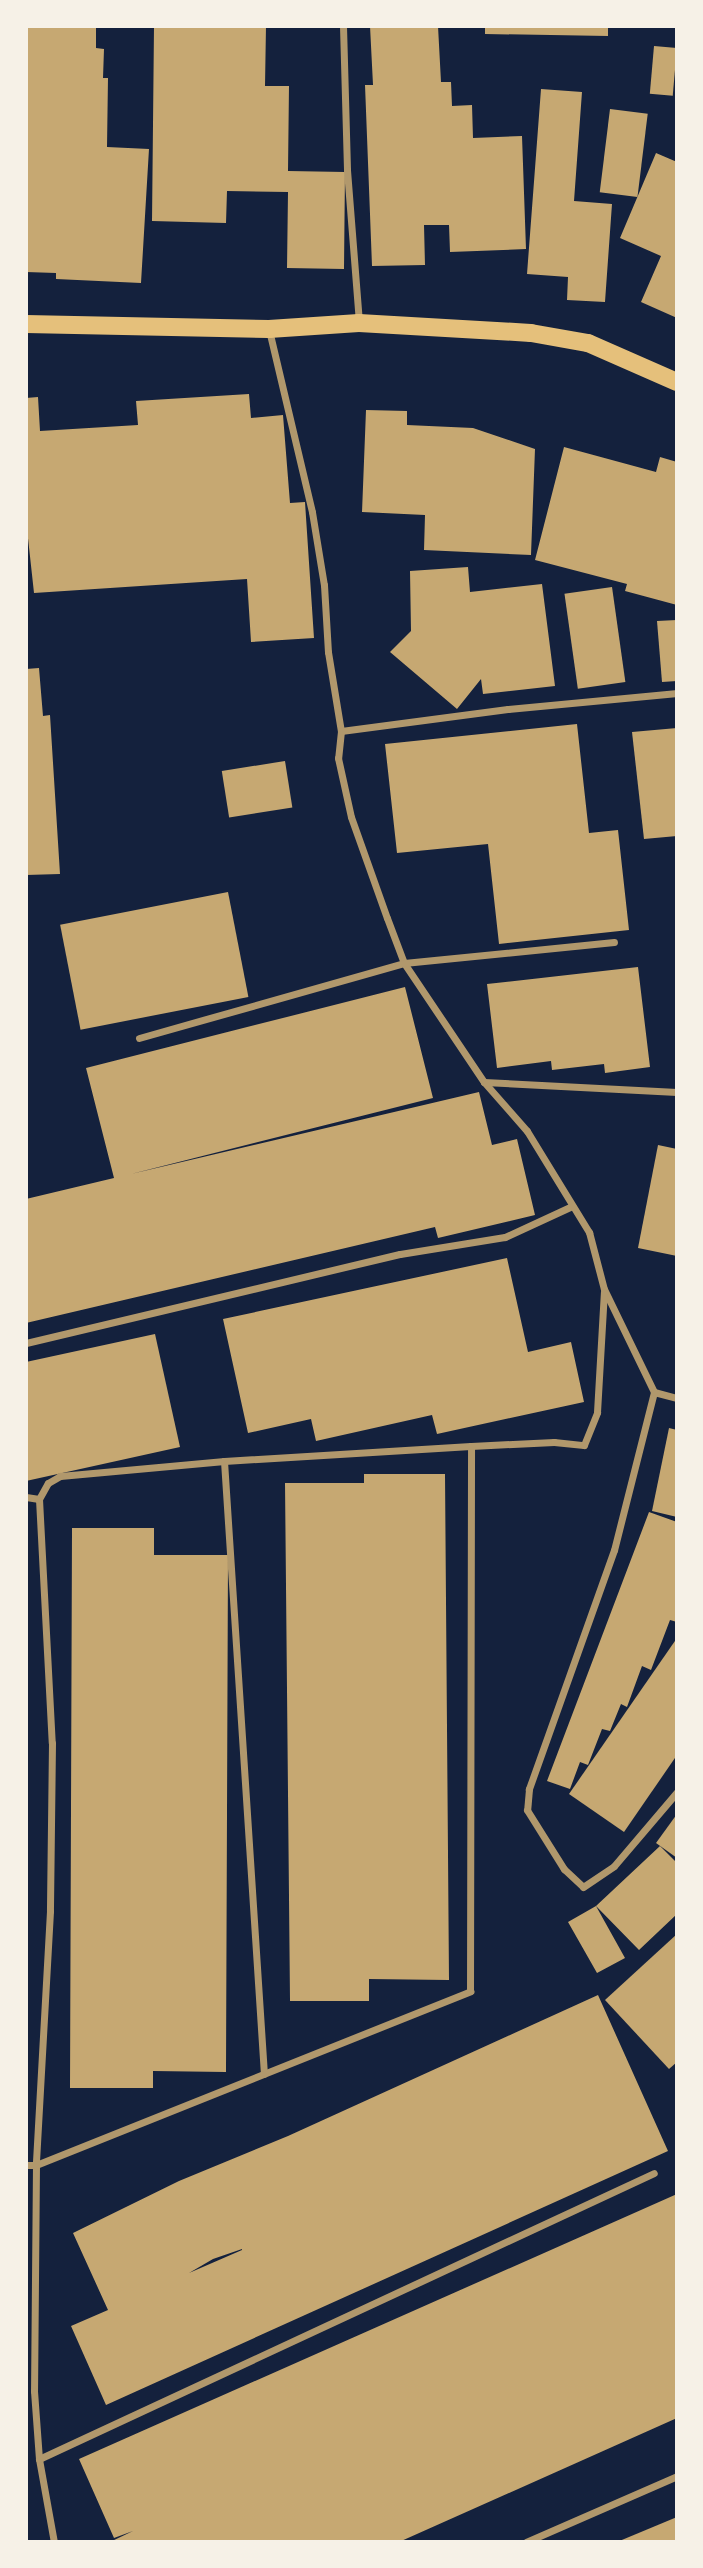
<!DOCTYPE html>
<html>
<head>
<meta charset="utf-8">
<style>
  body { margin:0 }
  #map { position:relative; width:703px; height:2568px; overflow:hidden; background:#14213d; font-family:"Archivo Narrow",sans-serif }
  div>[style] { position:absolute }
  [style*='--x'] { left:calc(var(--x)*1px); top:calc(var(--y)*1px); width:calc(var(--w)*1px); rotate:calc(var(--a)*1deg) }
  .building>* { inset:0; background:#c6a872; transform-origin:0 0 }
  .minor>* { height:7px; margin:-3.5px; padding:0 3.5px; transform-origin:3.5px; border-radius:3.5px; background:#b1986c }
  .primary>* { height:18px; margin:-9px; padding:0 9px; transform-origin:9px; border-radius:9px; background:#e5c07b }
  span { translate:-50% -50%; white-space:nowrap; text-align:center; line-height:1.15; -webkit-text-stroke:5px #f6f1e7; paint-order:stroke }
  .frame { position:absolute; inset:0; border:28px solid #f6f1e7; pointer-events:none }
</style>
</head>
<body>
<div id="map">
  <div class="building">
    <i style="clip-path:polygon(26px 26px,96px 26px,96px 48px,104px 49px,103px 78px,108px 78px,107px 147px,149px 149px,141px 283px,56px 279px,56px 273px,26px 272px)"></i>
    <i style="clip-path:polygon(154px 26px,266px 26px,265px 86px,289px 86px,288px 171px,345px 172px,344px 269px,287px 268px,288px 192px,227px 191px,226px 223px,152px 221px)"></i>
    <i style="clip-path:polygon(370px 26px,438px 26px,441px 82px,451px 82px,452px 106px,472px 105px,473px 138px,522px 136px,526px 249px,450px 252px,449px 225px,424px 225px,425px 265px,372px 266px,365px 85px,373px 85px)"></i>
    <i style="clip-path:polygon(485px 26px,608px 26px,608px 36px,485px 34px)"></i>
    <i style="left:654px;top:46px;width:23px;height:48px;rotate:5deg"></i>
    <i style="clip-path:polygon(541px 89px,582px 92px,574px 201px,612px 204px,605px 302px,567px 300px,568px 277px,527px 274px)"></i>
    <i style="left:610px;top:109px;width:38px;height:84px;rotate:7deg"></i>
    <i style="clip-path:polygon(656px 153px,677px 162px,677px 318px,641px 302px,661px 256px,620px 238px)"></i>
    <i style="clip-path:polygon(249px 394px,251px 418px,283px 415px,290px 503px,305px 502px,314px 638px,251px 642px,247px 579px,34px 593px,26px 520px,26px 398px,38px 397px,40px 431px,138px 425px,136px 401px)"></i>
    <i style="clip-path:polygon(366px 410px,407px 411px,407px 425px,473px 428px,535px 449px,531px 555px,424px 550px,425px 515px,362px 512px)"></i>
    <i style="clip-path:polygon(564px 447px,656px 472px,660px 457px,677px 462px,677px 605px,625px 591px,627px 584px,535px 560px)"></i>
    <i style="clip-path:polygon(468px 567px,470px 592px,542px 584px,555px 686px,483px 694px,481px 679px,457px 709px,390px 652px,411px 631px,410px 571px)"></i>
    <i style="left:612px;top:587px;width:96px;height:48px;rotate:82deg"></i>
    <i style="clip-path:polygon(677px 620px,677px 681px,662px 682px,657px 621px)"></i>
    <i style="clip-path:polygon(39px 668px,43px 716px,50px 715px,60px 874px,26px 875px,26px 669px)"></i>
    <i style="clip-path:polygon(577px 724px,589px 833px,618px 830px,629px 930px,499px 944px,488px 844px,397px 853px,385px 744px)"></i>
    <i style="clip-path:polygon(677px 728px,677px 836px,644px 839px,632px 732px)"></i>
    <i style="left:285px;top:761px;width:47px;height:64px;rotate:81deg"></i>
    <i style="left:228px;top:892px;width:107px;height:171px;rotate:79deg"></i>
    <i style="clip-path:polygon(638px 967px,650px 1067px,605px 1073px,604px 1064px,552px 1070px,551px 1061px,497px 1068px,487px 984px)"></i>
    <i style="clip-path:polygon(405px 987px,433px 1098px,131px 1174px,479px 1092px,492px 1145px,517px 1139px,535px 1215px,438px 1238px,435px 1227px,26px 1323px,26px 1199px,114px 1178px,86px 1068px)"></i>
    <i style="clip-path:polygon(658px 1145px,677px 1149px,677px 1256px,638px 1248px)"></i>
    <i style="clip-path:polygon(507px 1258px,528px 1352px,571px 1342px,584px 1402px,437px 1434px,432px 1415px,316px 1441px,311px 1419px,248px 1433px,223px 1319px)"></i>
    <i style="clip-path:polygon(155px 1334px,180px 1447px,26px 1481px,26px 1362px)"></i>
    <i style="clip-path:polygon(669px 1428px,677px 1430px,677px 1517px,652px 1511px)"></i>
    <i style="clip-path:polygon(364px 1474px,445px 1474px,449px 1980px,369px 1979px,369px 2001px,290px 2001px,285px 1483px,364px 1483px)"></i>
    <i style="clip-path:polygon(649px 1512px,677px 1522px,677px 1622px,670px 1620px,651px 1670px,642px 1666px,627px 1707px,621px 1704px,610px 1731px,602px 1729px,588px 1765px,580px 1762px,570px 1789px,547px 1781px)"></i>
    <i style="clip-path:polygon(72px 1528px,154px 1528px,154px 1555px,228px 1555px,226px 2072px,153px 2071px,153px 2088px,70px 2088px)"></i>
    <i style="clip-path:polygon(677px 1638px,677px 1755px,624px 1832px,569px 1794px)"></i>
    <i style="clip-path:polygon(677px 1814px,677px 1858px,656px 1843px)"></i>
    <i style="clip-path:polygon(660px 1846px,677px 1863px,677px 1914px,639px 1950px,596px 1906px,625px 1958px,597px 1973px,568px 1922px,596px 1906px)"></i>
    <i style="clip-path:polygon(677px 1934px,677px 2062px,669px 2069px,605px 2000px)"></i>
    <i style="clip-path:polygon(evenodd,598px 1995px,668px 2151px,106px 2405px,71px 2326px,108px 2310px,73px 2233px,179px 2181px,288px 2136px,598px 1995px,242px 2249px,242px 2250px,189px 2273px,213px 2259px,242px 2249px)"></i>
    <i style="clip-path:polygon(677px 2194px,677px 2418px,399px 2542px,110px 2542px,133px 2531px,114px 2538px,79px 2459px)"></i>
    <i style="clip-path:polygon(677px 2517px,677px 2542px,617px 2542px)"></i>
  </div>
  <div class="minor">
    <i style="--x:343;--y:26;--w:144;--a:88.4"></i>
    <i style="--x:347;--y:170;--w:153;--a:85.5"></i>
    <i style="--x:269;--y:330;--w:187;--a:76.7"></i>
    <i style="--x:312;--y:512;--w:74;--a:80.7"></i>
    <i style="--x:324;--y:585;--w:67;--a:86.6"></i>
    <i style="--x:328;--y:652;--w:80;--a:80.7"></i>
    <i style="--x:341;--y:731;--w:27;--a:96"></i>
    <i style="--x:338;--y:758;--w:60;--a:77.6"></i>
    <i style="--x:351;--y:817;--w:107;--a:70.4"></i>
    <i style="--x:387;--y:918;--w:48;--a:69.3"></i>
    <i style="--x:404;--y:963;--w:143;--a:56.1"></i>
    <i style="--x:484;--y:1082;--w:65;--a:48.7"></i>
    <i style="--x:527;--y:1131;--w:119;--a:58.5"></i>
    <i style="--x:589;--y:1232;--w:59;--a:75.3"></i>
    <i style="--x:604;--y:1289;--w:114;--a:64.1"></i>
    <i style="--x:341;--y:731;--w:168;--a:-7.5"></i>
    <i style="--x:508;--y:709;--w:170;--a:-5.4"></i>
    <i style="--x:139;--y:1038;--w:275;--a:-15.8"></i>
    <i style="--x:404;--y:963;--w:211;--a:-5.7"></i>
    <i style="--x:484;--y:1082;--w:193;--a:3"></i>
    <i style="--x:26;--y:1343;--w:384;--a:-13.4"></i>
    <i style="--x:400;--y:1254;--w:106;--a:-9.2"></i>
    <i style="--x:505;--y:1237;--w:74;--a:-24.8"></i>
    <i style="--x:654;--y:1392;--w:163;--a:104.2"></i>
    <i style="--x:614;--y:1550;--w:254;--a:109.6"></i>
    <i style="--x:529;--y:1789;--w:21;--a:95"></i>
    <i style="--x:527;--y:1810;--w:70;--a:57.9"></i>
    <i style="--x:564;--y:1869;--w:26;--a:43"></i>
    <i style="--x:583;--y:1887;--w:37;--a:-34"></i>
    <i style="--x:614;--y:1866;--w:97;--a:-49.6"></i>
    <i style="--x:654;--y:1392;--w:24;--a:15"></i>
    <i style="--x:224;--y:1461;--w:614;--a:86.27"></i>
    <i style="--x:26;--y:1497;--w:13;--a:9"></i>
    <i style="--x:39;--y:1499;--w:244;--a:87"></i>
    <i style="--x:52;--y:1743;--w:168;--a:90.7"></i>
    <i style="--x:50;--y:1911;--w:254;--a:93.2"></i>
    <i style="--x:36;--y:2165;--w:226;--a:90.5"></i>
    <i style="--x:34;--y:2391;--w:68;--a:85.8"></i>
    <i style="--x:39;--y:2459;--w:84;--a:79.8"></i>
    <i style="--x:39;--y:1499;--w:18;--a:-61"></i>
    <i style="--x:48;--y:1483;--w:14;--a:-30"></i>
    <i style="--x:60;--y:1476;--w:165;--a:-5.2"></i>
    <i style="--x:224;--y:1461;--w:247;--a:-3.5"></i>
    <i style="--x:471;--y:1446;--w:83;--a:-2.8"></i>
    <i style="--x:554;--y:1442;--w:30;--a:6"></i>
    <i style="--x:584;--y:1445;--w:35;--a:-68"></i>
    <i style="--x:597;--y:1412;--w:120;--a:-86.7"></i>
    <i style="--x:26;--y:2165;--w:10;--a:0"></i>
    <i style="--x:36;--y:2165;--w:468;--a:-21.8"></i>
    <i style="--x:470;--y:1991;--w:545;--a:-89.89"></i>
    <i style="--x:39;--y:2459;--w:678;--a:-24.94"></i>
    <i style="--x:526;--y:2542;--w:165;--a:-23.6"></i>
  </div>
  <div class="primary">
    <i style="--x:26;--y:324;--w:243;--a:1.2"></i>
    <i style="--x:269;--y:329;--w:90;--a:-3.8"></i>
    <i style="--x:359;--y:323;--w:172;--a:3.3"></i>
    <i style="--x:531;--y:333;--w:58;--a:10"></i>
    <i style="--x:588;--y:343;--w:97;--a:23.7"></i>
  </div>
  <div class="frame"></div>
</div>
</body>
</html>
